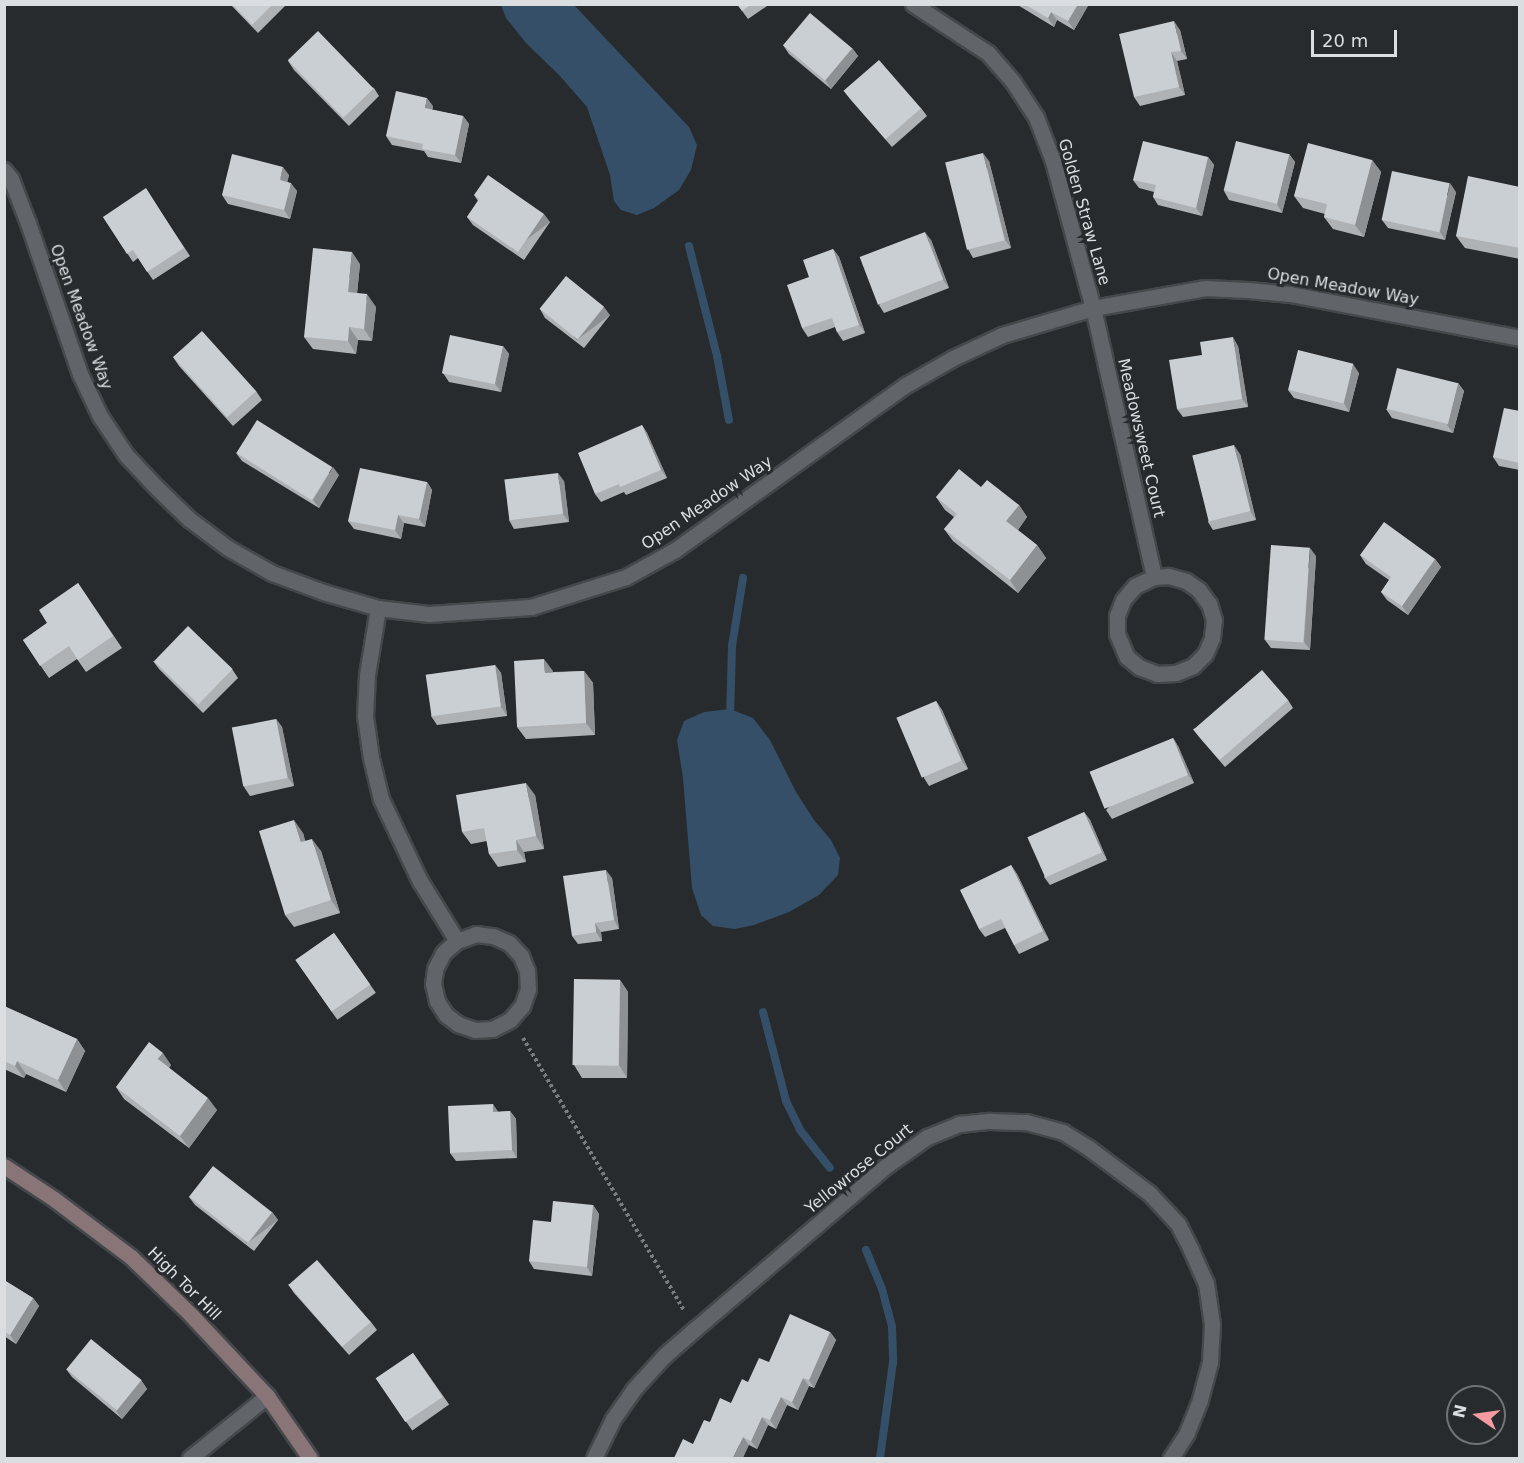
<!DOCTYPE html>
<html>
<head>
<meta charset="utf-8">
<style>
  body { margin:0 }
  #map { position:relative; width:1524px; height:1463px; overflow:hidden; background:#272b2e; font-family:"DejaVu Sans",sans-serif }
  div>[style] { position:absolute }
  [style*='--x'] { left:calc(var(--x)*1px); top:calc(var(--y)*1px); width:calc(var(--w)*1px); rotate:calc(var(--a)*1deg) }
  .water>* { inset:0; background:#354f68 }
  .stream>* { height:8px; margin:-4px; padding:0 4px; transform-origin:4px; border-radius:4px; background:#354f68 }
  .path>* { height:4px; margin-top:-2px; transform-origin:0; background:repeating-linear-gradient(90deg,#797d7f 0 3px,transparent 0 6px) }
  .roads { filter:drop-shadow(2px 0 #45484b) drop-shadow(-2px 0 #45484b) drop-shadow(0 2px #45484b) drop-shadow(0 -2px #45484b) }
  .street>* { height:15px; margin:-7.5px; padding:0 7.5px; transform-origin:7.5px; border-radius:7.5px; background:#616569 }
  .secondary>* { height:15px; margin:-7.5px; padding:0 7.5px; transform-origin:7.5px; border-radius:7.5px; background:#897478 }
  .wall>* { inset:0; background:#aeb2b5; transform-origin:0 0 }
  .shaded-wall>* { inset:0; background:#8d9194; transform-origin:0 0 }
  .building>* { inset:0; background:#cacfd3; transform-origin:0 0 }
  span { translate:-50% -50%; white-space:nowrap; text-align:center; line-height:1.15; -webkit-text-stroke:6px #272b2e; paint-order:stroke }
  .street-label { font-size:16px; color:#dbdee0 }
  .frame { position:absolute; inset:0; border:6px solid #dbdee0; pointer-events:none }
  .north { position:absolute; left:1446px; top:1385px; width:60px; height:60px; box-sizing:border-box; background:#272b2e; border:2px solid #6f7375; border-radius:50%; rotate:283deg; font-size:16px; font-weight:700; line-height:24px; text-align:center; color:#dbdee0 }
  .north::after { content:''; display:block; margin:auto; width:21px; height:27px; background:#f49aa0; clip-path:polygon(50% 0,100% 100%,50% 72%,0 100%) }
  .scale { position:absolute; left:1311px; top:30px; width:86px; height:27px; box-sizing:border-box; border:3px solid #dbdee0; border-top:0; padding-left:8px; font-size:18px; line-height:21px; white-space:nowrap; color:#dbdee0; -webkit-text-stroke:4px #272b2e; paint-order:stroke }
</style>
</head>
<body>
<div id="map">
  <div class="water">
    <i style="clip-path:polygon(501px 5px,574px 5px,689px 127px,697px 145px,691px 170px,679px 190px,654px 208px,637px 215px,621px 210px,614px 201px,610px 175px,587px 107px,560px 76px,526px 43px,506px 18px)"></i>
    <i style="clip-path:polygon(730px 709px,753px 718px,770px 740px,796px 792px,814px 820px,831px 840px,840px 858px,838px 875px,819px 895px,789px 912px,754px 925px,735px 929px,713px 926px,701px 915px,692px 888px,683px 778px,677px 740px,684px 721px,704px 712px)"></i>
  </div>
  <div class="stream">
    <i style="--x:689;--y:246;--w:114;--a:75.7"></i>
    <i style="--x:717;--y:356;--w:65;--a:79.4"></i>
    <i style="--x:730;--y:718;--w:72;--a:-88.4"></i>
    <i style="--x:732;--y:646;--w:69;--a:-80.8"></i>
    <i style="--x:763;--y:1012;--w:92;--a:75.5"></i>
    <i style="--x:786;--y:1101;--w:32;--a:64"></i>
    <i style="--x:800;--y:1130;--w:48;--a:51.7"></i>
    <i style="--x:866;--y:1250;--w:42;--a:67.7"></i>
    <i style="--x:882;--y:1289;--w:39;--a:75"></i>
    <i style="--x:892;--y:1327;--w:35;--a:88"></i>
    <i style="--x:893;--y:1362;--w:97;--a:97.7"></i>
  </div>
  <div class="path">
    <i style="--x:523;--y:1038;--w:316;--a:59.4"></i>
  </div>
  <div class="roads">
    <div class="street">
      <i style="--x:913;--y:4;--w:90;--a:33.2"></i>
      <i style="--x:988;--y:53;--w:38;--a:49"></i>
      <i style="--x:1013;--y:82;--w:42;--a:56.7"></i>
      <i style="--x:1036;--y:117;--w:47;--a:68.9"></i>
      <i style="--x:1053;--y:161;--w:152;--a:74.8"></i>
      <i style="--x:1093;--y:308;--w:276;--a:77.2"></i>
      <i style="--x:1154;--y:577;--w:21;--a:155"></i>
      <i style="--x:1135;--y:586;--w:18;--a:131"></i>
      <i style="--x:1123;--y:600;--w:17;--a:111"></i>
      <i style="--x:1117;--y:616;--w:18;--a:90"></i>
      <i style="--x:1117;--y:634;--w:25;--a:67"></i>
      <i style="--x:1127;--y:657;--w:16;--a:40"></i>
      <i style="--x:1139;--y:667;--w:19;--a:21"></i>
      <i style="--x:1157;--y:674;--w:19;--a:-3"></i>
      <i style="--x:1176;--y:673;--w:18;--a:-22"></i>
      <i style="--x:1193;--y:666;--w:17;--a:-45"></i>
      <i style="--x:1205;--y:654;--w:17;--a:-66"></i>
      <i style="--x:1212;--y:638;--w:18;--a:-84"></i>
      <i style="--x:1214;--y:620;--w:17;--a:-107"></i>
      <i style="--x:1209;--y:604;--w:17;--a:-126"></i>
      <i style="--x:1199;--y:590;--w:16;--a:-145"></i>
      <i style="--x:1186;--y:581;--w:19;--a:-164"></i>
      <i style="--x:1168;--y:576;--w:14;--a:176"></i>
      <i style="--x:4;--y:170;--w:11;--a:52"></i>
      <i style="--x:11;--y:179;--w:47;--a:68.9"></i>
      <i style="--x:28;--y:223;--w:160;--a:71"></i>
      <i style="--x:80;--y:374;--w:47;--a:64.5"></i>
      <i style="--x:100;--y:416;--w:47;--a:56.3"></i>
      <i style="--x:126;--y:455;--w:45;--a:46.8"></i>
      <i style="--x:157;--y:488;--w:45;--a:44.1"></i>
      <i style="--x:189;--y:519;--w:49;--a:36.6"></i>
      <i style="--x:228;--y:548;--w:51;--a:29.6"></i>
      <i style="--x:272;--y:573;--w:54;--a:20.4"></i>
      <i style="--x:323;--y:592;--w:57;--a:16.2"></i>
      <i style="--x:378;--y:608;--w:51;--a:6.7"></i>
      <i style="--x:429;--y:614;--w:102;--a:-3.9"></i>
      <i style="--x:531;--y:607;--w:100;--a:-17.5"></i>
      <i style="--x:626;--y:577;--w:56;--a:-28.9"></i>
      <i style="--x:675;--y:550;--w:282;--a:-35.6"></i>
      <i style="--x:904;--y:386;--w:56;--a:-29.7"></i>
      <i style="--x:953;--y:358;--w:54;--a:-25.1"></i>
      <i style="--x:1002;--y:335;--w:95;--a:-16.5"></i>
      <i style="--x:1093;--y:308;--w:114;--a:-10.1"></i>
      <i style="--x:1205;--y:288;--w:43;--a:2.7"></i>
      <i style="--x:1248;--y:290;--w:42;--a:5.4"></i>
      <i style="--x:1290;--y:294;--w:234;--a:10.8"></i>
      <i style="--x:378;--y:608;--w:68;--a:99.3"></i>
      <i style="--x:367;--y:675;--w:41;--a:92.8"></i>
      <i style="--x:365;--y:716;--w:42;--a:81.9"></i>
      <i style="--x:371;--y:758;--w:42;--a:76.3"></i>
      <i style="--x:381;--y:799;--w:91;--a:64.6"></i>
      <i style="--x:420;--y:881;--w:70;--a:58.3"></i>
      <i style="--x:457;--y:941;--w:20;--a:-20"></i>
      <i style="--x:476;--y:934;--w:17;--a:7"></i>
      <i style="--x:493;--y:936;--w:17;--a:24"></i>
      <i style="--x:509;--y:943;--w:18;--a:47"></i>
      <i style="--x:521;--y:956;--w:16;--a:68"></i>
      <i style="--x:527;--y:971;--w:18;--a:87"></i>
      <i style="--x:528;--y:989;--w:18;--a:109"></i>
      <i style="--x:522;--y:1006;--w:18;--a:131"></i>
      <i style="--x:510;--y:1020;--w:20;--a:153"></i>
      <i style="--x:492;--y:1029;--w:17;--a:177"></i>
      <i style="--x:475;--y:1030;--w:18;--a:-161"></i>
      <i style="--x:458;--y:1024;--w:15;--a:-143"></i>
      <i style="--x:446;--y:1015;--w:17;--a:-123"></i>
      <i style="--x:437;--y:1001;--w:17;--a:-103"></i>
      <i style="--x:433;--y:984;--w:15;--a:-82"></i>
      <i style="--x:435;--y:969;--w:18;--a:-63"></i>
      <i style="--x:443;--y:953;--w:18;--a:-41"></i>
      <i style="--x:190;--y:1458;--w:99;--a:-38.8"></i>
      <i style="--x:594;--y:1458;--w:43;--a:-64"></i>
      <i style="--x:613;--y:1419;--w:35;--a:-55"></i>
      <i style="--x:633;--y:1390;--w:47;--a:-47.6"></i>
      <i style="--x:665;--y:1355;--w:40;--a:-41"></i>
      <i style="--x:695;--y:1329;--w:251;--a:-40.5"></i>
      <i style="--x:886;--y:1166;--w:50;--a:-35.3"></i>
      <i style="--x:927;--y:1137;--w:35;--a:-22"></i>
      <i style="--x:959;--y:1124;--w:31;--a:-6"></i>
      <i style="--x:990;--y:1121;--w:36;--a:2"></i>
      <i style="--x:1026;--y:1122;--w:38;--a:15"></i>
      <i style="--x:1063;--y:1132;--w:32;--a:32"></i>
      <i style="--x:1090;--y:1149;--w:74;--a:36.7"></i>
      <i style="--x:1149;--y:1193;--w:42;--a:46.9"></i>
      <i style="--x:1178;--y:1224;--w:29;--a:63"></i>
      <i style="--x:1191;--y:1250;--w:36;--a:66"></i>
      <i style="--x:1206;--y:1283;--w:41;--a:81.7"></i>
      <i style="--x:1212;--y:1324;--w:38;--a:93"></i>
      <i style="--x:1210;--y:1362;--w:39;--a:105"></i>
      <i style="--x:1200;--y:1400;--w:35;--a:112"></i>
      <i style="--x:1187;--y:1433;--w:30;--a:123"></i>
    </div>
    <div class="secondary">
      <i style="--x:4;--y:1166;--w:60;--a:33.4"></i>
      <i style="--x:54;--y:1199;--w:96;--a:37"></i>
      <i style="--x:131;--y:1257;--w:83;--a:44"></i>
      <i style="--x:191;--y:1315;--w:111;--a:46.8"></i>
      <i style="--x:267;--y:1396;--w:75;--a:55.3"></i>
    </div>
  </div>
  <div class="wall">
    <i style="clip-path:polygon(230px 4px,287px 4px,258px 33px)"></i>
    <i style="clip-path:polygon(737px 4px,770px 4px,748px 19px)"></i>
    <i style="clip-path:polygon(1016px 4px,1089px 4px,1074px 30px,1057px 20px,1054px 27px)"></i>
    <i style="clip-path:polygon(1180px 30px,1187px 59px,1177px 61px,1185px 95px,1140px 106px,1134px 97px)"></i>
    <i style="clip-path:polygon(783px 45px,852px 48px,858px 56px,831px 89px,789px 54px)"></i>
    <i style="clip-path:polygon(288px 61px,374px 88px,379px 96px,349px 126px,294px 70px)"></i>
    <i style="clip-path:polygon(844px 91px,921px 108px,927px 116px,892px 147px,850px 99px)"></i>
    <i style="clip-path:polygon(433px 106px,432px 110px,463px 116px,469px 124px,461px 163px,428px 157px,424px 151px,392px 145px,386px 136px)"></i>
    <i style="clip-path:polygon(1289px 154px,1295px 162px,1282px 213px,1229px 200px,1224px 191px)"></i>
    <i style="clip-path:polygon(1208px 157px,1214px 165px,1202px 216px,1158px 205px,1153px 197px,1154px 192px,1139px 188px,1133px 180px)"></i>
    <i style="clip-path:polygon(1372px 160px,1381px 172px,1364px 237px,1333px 229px,1324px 217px,1325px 214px,1303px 208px,1294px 196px)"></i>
    <i style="clip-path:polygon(989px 161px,1011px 248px,973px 258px,968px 249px)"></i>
    <i style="clip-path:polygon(289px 175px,287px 182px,297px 191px,290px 219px,228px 204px,222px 195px)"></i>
    <i style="clip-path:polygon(1520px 187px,1520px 259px,1465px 248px,1456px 236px)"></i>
    <i style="clip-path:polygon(1456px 192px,1445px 240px,1388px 228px,1382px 220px)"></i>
    <i style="clip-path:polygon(474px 195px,550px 222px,524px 260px,473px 225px,467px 217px,478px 201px)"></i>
    <i style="clip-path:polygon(151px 197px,190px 256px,153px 280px,138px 258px,133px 262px,103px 217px)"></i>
    <i style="clip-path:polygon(931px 240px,949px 288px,884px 313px,879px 305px)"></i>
    <i style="clip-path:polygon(833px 249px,839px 257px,865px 333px,843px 341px,837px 332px,835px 327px,808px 337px,802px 328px)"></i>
    <i style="clip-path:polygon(360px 264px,357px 293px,376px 307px,372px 341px,358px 340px,356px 354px,313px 349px,304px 337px)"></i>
    <i style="clip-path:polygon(540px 309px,610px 315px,584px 348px,545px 318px)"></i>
    <i style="clip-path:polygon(503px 346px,509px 354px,501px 392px,449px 382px,443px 373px)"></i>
    <i style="clip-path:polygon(1238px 346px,1248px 407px,1183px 417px,1177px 409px,1202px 355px)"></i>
    <i style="clip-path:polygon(173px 357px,256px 391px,262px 400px,233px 426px,179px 366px)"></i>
    <i style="clip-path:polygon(1359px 373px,1349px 412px,1294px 398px,1288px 390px)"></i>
    <i style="clip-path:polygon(1458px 383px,1464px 391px,1453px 433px,1392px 418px,1386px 409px)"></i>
    <i style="clip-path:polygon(1520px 411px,1520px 470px,1499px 466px,1493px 457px)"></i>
    <i style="clip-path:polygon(642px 425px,647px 433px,667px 478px,626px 495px,624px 492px,601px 502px,595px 494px)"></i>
    <i style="clip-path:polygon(236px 453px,339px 475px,319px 508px,242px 461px)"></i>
    <i style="clip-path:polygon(1240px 454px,1256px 520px,1213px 530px,1208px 522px)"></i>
    <i style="clip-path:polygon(564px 481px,569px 522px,514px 529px,509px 520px)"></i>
    <i style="clip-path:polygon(427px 482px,432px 490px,425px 527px,404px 523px,401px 539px,354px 529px,348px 521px)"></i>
    <i style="clip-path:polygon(981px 487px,1019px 505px,1027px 517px,1018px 530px,1037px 545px,1046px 558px,1018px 593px,953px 541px,944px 529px,954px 517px,945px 510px,936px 497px)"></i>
    <i style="clip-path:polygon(1360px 555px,1435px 559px,1441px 567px,1408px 615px,1387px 600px,1381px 592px,1389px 580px,1366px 564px)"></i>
    <i style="clip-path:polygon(1316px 556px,1310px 650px,1271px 648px,1265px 640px)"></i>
    <i style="clip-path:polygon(78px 583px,122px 648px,86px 672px,77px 659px,49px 678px,23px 640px,47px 623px)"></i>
    <i style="clip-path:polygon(153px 661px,232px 669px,238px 678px,203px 713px,159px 669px)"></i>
    <i style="clip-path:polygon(495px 665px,501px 673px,507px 716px,437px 725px,431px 716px)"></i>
    <i style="clip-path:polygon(553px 671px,553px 672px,584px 671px,593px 683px,595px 735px,526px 739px,517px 727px)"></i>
    <i style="clip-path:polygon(1288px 700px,1293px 708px,1225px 767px,1199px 737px,1193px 729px)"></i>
    <i style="clip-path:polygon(936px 701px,942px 710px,968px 769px,929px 786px,924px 778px)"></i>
    <i style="clip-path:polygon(276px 719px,282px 727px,294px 786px,250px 796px,244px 787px)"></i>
    <i style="clip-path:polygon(1173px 738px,1178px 746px,1194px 783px,1112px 819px,1106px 810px)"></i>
    <i style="clip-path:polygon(535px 795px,544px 849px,524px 852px,526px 862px,498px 867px,489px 854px,487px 841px,471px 844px,462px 832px)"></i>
    <i style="clip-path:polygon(1084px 812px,1090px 820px,1107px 860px,1050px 885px,1044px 877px)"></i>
    <i style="clip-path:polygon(303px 833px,305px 841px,321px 851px,340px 913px,294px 927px,285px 915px)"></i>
    <i style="clip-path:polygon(1011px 865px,1017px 874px,1049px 940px,1019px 954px,1014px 945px,1005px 928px,985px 937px,979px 929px)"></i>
    <i style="clip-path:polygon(612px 878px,619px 929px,601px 932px,602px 941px,578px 944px,572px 936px)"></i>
    <i style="left:334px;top:933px;width:73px;height:47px;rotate:55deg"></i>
    <i style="clip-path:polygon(620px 980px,628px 992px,627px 1078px,582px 1078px,574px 1065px)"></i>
    <i style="clip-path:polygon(4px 1006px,77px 1039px,85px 1051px,66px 1092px,26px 1074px,24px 1078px,4px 1069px)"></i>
    <i style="clip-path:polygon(171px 1065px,169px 1068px,217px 1110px,189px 1148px,124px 1099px,116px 1087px)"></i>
    <i style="clip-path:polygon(510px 1111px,516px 1119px,517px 1158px,456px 1161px,450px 1153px,498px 1112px)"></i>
    <i style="clip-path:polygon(189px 1197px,272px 1212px,278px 1220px,254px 1251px,195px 1205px)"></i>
    <i style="clip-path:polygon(593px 1205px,599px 1214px,592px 1276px,534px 1269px,529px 1261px,551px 1222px)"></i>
    <i style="clip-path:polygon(4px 1280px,33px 1298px,39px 1306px,16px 1344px,4px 1336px)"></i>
    <i style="clip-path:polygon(288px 1284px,371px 1322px,377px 1330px,349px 1355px,294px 1293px)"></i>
    <i style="clip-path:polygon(830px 1332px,836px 1340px,814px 1388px,809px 1386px,798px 1410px,787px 1405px,776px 1429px,768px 1425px,757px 1449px,749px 1445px,693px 1444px,710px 1422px,731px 1403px,769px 1362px)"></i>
    <i style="left:413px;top:1353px;width:63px;height:45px;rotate:55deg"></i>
    <i style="clip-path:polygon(66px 1369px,141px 1380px,147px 1389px,122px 1419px,72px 1377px)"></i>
  </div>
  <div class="shaded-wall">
    <i style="clip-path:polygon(1078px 4px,1089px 4px,1074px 30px,1068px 21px)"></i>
    <i style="clip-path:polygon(1051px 12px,1057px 20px,1054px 27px,1048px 18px)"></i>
    <i style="clip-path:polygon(1174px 21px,1180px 30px,1187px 59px,1181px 51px)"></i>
    <i style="clip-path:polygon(852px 48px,858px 56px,831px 89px,825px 80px)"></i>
    <i style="clip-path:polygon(1171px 52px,1177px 61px,1185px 95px,1179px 87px)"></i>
    <i style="clip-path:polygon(427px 98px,433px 106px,431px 117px,425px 108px)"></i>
    <i style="clip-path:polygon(463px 116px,469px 124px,461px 163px,455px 155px)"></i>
    <i style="clip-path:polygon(983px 153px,989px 161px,1011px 248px,1005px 240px)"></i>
    <i style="clip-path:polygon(1289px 154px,1295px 162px,1282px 213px,1277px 204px)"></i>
    <i style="clip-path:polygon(1208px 157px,1214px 165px,1202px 216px,1196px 208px)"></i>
    <i style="clip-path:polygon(1372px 160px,1381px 172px,1364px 237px,1355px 225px)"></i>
    <i style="clip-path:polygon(283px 167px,289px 175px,286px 189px,280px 180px)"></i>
    <i style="clip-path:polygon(291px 183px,297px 191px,290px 219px,284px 210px)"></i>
    <i style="clip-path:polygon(1450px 183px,1456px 192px,1445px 240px,1440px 232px)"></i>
    <i style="left:544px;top:214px;width:10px;height:46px;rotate:53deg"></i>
    <i style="clip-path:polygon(925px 232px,931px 240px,949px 288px,943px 280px)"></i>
    <i style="clip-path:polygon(833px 249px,839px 257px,865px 333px,859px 325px)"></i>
    <i style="clip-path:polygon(352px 252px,360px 264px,356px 305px,348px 292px)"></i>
    <i style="clip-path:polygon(367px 294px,376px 307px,372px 341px,364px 329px)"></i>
    <i style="left:604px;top:307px;width:10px;height:42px;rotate:53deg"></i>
    <i style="clip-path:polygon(349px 327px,358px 340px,356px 354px,348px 341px)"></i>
    <i style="clip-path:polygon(1233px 337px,1238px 346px,1248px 407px,1242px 399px)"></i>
    <i style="clip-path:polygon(503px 346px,509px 354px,501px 392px,495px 384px)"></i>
    <i style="clip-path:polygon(1353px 364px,1359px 373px,1349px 412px,1344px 403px)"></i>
    <i style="clip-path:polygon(1458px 383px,1464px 391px,1453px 433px,1447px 425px)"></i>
    <i style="clip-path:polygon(642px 425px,647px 433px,667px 478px,661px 470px)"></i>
    <i style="clip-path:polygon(1234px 445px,1240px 454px,1256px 520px,1250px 511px)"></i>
    <i style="clip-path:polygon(333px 467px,339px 475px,319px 508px,313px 500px)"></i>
    <i style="clip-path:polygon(558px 473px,564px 481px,569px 522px,563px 514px)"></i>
    <i style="clip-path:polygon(427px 482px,432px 490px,425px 527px,419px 519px)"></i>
    <i style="clip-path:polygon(1019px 505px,1027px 517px,1015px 533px,1006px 521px)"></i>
    <i style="clip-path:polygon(398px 515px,404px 523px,401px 539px,395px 530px)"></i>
    <i style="clip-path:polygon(1037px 545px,1046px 558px,1018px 593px,1010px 580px)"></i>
    <i style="clip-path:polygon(1310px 548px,1316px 556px,1310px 650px,1304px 642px)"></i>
    <i style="clip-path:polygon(1435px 559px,1441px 567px,1408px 615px,1402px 606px)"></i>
    <i style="clip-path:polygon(544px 659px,553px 671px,553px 685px,545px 673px)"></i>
    <i style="clip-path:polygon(495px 665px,501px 673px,507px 716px,501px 707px)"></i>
    <i style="clip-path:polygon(584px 671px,593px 683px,595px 735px,586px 723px)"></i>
    <i style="clip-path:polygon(936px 701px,942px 710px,968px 769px,962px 761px)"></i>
    <i style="clip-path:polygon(276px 719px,282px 727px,294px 786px,288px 778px)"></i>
    <i style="clip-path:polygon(1173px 738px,1178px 746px,1194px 783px,1188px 775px)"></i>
    <i style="clip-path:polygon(526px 783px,535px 795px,544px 849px,536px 836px)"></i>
    <i style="clip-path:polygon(1084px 812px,1090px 820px,1107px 860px,1102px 852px)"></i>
    <i style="clip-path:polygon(294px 820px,303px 833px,309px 854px,301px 842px)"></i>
    <i style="clip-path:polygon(312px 839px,321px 851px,340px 913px,331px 900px)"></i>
    <i style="clip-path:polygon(516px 840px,524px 852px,526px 862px,517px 850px)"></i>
    <i style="clip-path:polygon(1011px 865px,1017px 874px,1049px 940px,1043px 931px)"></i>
    <i style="clip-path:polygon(606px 870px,612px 878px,619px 929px,614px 920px)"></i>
    <i style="clip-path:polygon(595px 923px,601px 932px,602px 941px,596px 932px)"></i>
    <i style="clip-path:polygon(620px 980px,628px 992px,627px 1078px,619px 1065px)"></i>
    <i style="clip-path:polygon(77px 1039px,85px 1051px,66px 1092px,58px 1080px)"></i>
    <i style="clip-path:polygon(163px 1053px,171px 1065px,166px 1072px,158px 1059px)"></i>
    <i style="clip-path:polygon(17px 1061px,26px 1074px,24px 1078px,15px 1066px)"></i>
    <i style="clip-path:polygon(208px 1098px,217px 1110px,189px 1148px,180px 1136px)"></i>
    <i style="clip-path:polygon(493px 1104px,499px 1113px,493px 1112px)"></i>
    <i style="clip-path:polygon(510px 1111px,516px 1119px,517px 1158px,512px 1150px)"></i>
    <i style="clip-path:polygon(593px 1205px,599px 1214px,592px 1276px,587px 1267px)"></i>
    <i style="left:272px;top:1212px;width:10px;height:39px;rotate:53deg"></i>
    <i style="clip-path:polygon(33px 1298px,39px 1306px,16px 1344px,10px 1335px)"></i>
    <i style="clip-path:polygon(830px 1332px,836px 1340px,814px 1388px,809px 1380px)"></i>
    <i style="clip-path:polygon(803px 1378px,809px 1386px,798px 1410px,792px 1402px)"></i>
    <i style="clip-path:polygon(141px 1380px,147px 1389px,122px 1419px,116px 1411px)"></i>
    <i style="clip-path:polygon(781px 1397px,787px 1405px,776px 1429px,770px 1420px)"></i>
    <i style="clip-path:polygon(762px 1417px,768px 1425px,757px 1449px,751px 1441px)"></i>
    <i style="clip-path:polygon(743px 1437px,749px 1445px,743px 1458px,733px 1458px)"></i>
  </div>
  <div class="building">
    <i style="clip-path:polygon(232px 4px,273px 4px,252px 25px)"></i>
    <i style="clip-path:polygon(737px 4px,752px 4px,742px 11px)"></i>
    <i style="clip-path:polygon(1024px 4px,1078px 4px,1068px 21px,1051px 12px,1048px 18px)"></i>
    <i style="left:810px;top:13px;width:55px;height:42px;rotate:40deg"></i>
    <i style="clip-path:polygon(1174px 21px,1181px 51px,1171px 52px,1179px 87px,1134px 97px,1119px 34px)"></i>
    <i style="left:318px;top:31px;width:80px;height:42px;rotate:46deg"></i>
    <i style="left:879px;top:60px;width:64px;height:47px;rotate:49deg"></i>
    <i style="clip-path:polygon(396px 91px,427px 98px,425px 108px,463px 116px,455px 155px,422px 149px,423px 144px,386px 136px)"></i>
    <i style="clip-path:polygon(1143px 141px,1208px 157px,1196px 208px,1153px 197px,1156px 185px,1133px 180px)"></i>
    <i style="left:1236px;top:141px;width:55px;height:51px;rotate:14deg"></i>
    <i style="clip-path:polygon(1308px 143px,1372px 160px,1355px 225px,1324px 217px,1327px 204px,1294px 196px)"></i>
    <i style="left:983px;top:153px;width:90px;height:39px;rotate:76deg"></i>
    <i style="clip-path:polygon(232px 154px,283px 167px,280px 180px,291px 183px,284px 210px,222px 195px)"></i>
    <i style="left:1392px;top:171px;width:59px;height:50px;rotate:12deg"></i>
    <i style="clip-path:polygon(488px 175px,544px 214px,518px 252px,467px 217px,479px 199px,474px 195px)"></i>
    <i style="clip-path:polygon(1468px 176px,1520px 187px,1520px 248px,1456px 236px)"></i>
    <i style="clip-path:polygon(146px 188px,184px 248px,147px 272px,133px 250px,127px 254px,103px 217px)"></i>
    <i style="left:925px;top:232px;width:51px;height:70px;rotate:69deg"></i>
    <i style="clip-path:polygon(313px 248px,352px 252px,348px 292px,367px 294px,364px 329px,349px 327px,348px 341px,304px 337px)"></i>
    <i style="clip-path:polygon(833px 249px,859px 325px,837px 332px,832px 318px,802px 328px,787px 285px,809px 277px,803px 260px)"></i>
    <i style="left:566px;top:276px;width:49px;height:42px;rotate:39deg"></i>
    <i style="left:202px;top:331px;width:81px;height:39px;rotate:48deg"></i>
    <i style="left:450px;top:335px;width:54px;height:39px;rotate:12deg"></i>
    <i style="clip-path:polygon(1233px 337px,1242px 399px,1177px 409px,1169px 360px,1202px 355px,1200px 342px)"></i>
    <i style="left:1298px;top:350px;width:57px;height:41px;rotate:14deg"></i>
    <i style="left:1397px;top:368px;width:63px;height:42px;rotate:14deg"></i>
    <i style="clip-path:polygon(1504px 408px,1520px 411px,1520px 463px,1493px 457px)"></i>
    <i style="left:257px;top:420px;width:89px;height:39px;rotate:32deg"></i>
    <i style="clip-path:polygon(642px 425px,661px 470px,620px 487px,619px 484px,595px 494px,578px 453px)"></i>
    <i style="left:1234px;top:445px;width:68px;height:43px;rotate:76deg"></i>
    <i style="clip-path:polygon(360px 468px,427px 482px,419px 519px,398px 515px,395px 530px,348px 521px)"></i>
    <i style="clip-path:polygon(959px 469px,981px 487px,987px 480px,1019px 505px,1006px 521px,1037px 545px,1010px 580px,944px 529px,957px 514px,936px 497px)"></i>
    <i style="left:558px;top:473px;width:41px;height:54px;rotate:83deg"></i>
    <i style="clip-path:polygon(1384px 522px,1435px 559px,1402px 606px,1381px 592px,1391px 577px,1360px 555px)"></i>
    <i style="left:1271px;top:545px;width:39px;height:95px;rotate:4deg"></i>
    <i style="clip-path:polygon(78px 583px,113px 636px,78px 660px,69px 646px,40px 666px,23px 640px,47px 623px,39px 610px)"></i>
    <i style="left:188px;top:626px;width:62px;height:49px;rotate:44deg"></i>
    <i style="clip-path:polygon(544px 659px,545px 673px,584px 671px,586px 723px,517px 727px,514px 661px)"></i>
    <i style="left:495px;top:665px;width:42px;height:70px;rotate:82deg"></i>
    <i style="left:1262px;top:670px;width:40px;height:91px;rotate:49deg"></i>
    <i style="left:936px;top:701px;width:65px;height:43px;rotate:67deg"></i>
    <i style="left:276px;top:719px;width:60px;height:45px;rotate:79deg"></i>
    <i style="left:1173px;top:738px;width:40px;height:90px;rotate:68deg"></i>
    <i style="clip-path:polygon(526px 783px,536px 836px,516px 840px,517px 850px,489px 854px,484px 828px,462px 832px,456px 795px)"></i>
    <i style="left:1084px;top:812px;width:44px;height:62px;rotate:66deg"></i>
    <i style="clip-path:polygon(294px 820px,301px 842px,312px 839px,331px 900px,285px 915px,259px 831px)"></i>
    <i style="clip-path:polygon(1011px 865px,1043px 931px,1014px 945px,1001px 919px,979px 929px,960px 890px)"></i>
    <i style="clip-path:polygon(606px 870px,614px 920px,595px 923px,596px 932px,572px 936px,563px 876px)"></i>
    <i style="left:334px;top:933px;width:63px;height:47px;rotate:55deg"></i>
    <i style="left:574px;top:979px;width:46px;height:86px;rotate:1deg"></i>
    <i style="clip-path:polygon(4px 1006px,77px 1039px,58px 1080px,17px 1061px,15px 1066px,4px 1061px)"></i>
    <i style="clip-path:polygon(149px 1042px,163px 1053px,158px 1059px,208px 1098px,180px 1136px,116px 1087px)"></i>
    <i style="clip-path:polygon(493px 1104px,493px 1112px,510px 1111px,512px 1150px,450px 1153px,448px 1106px)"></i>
    <i style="left:213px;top:1166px;width:75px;height:39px;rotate:38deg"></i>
    <i style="clip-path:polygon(553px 1201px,593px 1205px,587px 1267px,529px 1261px,533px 1220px,551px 1222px)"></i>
    <i style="left:317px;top:1260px;width:82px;height:38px;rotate:49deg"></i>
    <i style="clip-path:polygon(4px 1280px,33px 1298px,10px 1335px,4px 1332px)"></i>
    <i style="clip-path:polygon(790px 1314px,830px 1332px,809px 1380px,803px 1378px,792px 1402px,781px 1397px,770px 1420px,762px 1417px,751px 1441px,743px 1437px,733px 1458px,674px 1458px,683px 1439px,693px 1444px,704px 1420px,710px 1422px,720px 1398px,731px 1403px,742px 1379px,748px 1382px,759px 1358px,769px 1362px)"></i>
    <i style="left:91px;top:1339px;width:65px;height:39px;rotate:39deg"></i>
    <i style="left:413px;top:1353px;width:53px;height:45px;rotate:56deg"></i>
  </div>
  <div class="street-label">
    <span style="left:1084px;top:212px;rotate:74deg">Golden Straw Lane</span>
    <span style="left:1343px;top:287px;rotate:10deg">Open Meadow Way</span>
    <span style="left:81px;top:317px;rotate:70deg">Open Meadow Way</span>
    <span style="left:1141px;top:438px;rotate:77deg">Meadowsweet Court</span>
    <span style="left:707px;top:503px;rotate:-34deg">Open Meadow Way</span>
    <span style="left:859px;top:1169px;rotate:-39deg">Yellowrose Court</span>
    <span style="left:184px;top:1284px;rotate:45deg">High Tor Hill</span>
  </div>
  <div class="frame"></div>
  <div class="north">N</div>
  <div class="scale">20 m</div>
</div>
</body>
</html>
